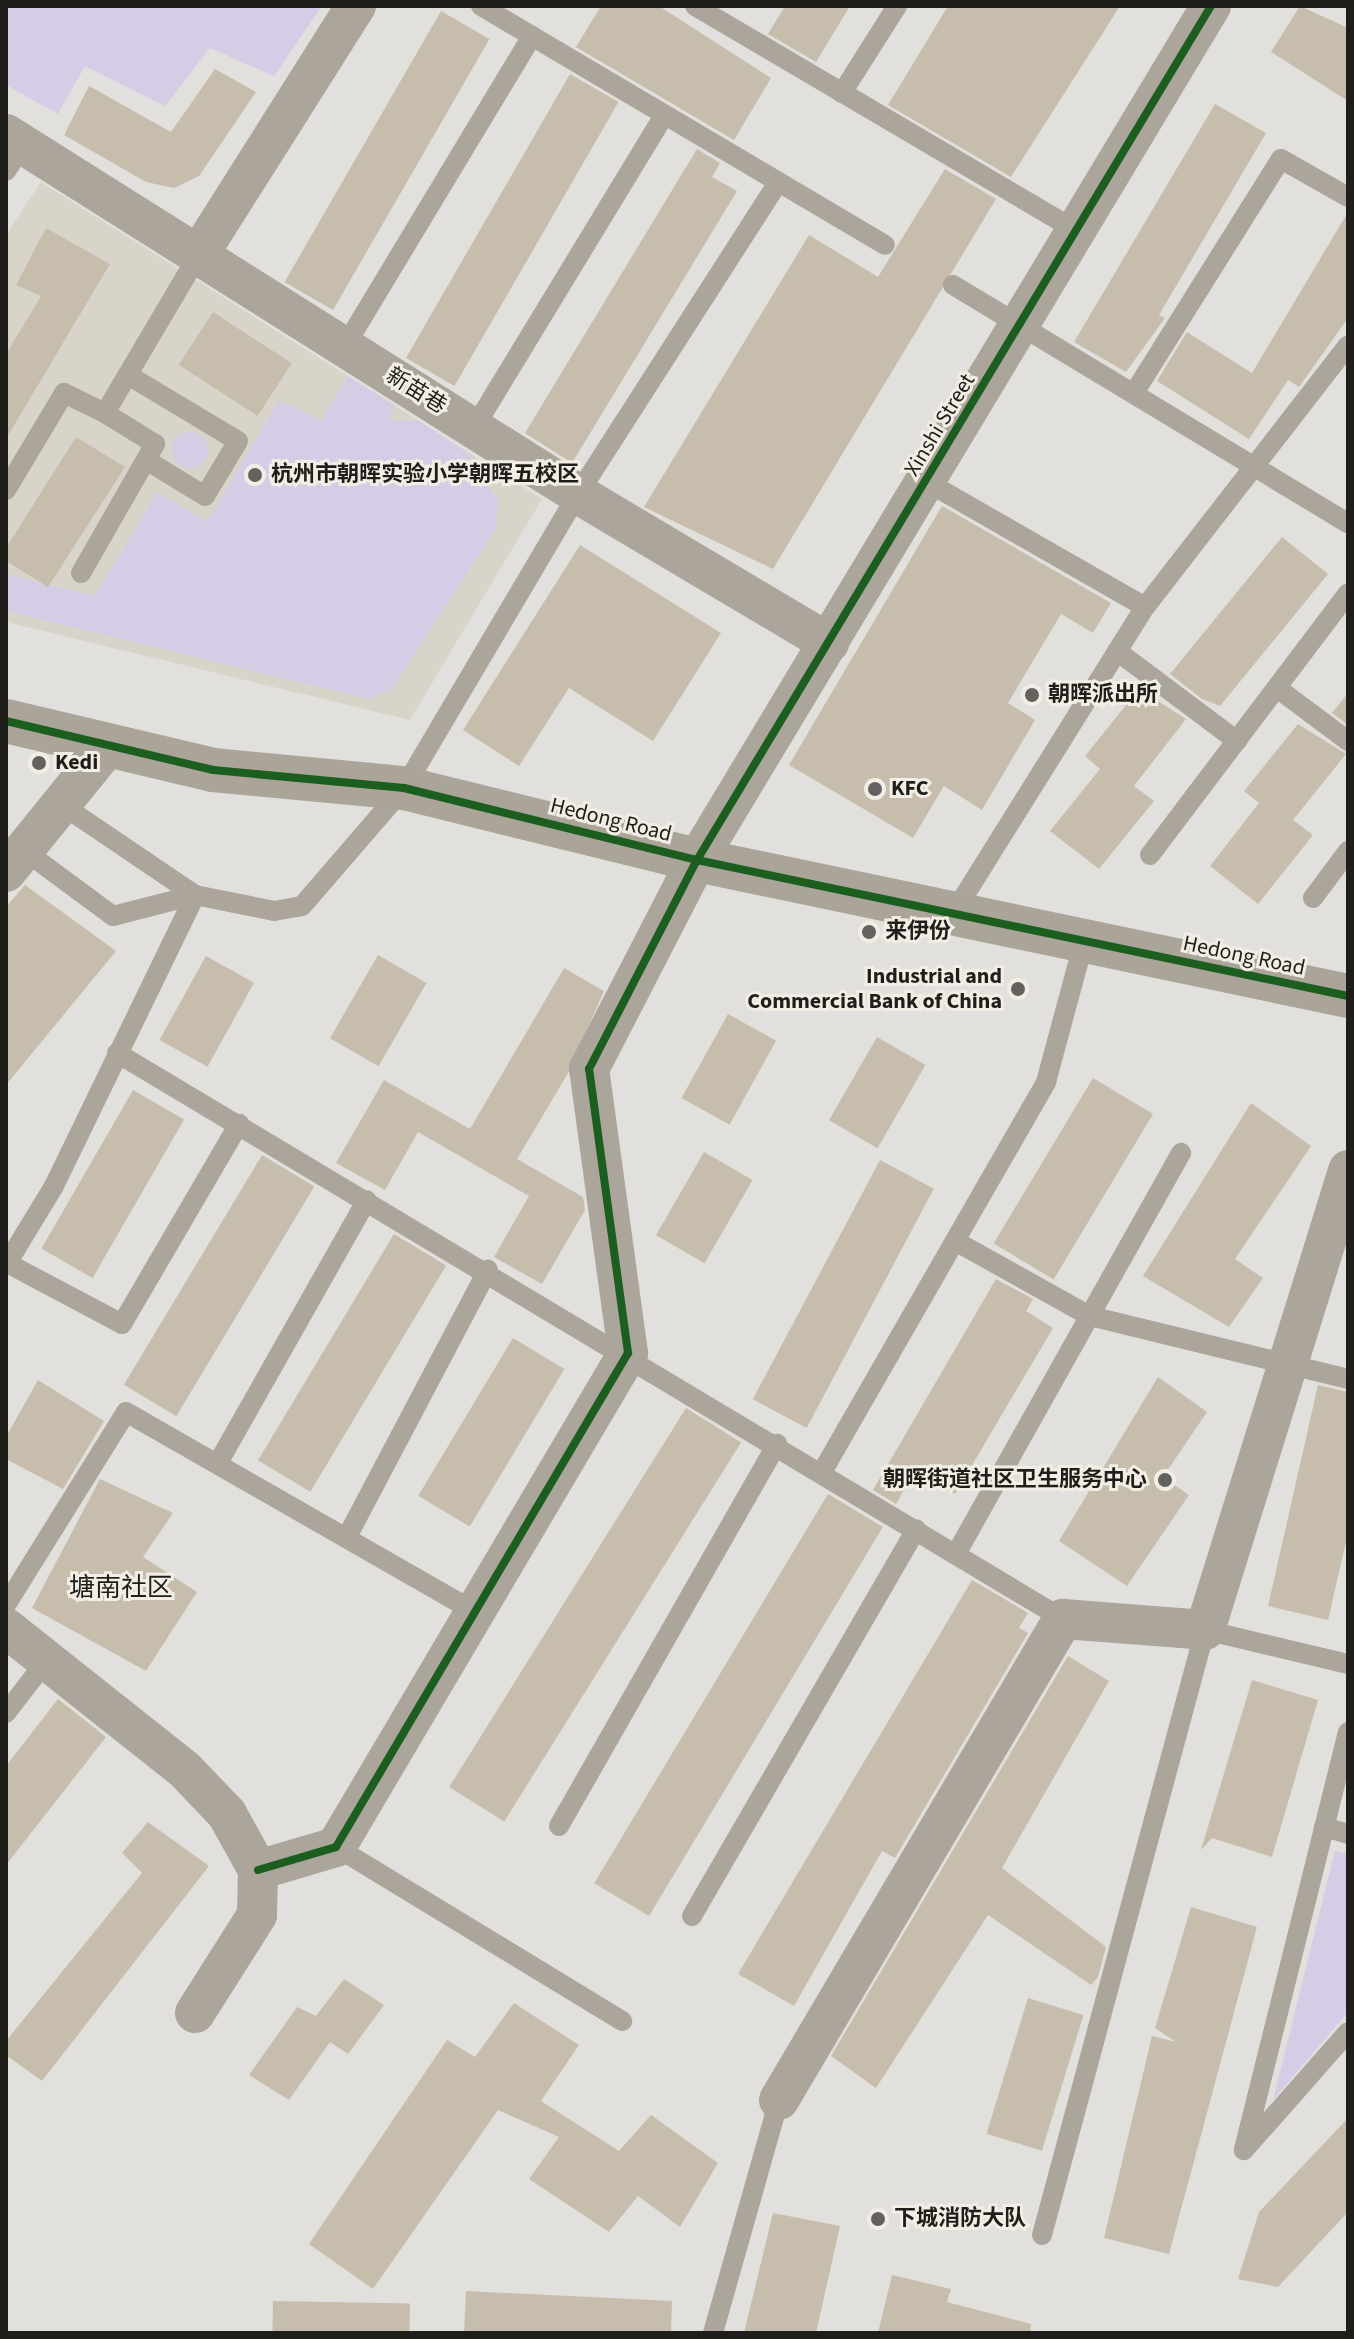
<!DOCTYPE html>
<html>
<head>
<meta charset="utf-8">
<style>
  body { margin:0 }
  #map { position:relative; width:1354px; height:2339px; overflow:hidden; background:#e2e0dc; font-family:"Source Sans 3","Noto Sans SC",sans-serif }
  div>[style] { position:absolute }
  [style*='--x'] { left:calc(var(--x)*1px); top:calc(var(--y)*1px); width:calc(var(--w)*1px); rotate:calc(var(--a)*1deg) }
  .built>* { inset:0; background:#d9d4ca }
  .green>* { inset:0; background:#d7cce6 }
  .round { border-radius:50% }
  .building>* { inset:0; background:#c7bdac; transform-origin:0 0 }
  .lane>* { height:20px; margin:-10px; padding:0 10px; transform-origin:10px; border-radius:10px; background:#aca59b }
  .street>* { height:40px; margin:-20px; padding:0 20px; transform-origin:20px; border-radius:20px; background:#aca59b }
  .secondary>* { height:44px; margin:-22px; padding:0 22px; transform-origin:22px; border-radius:22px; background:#aba499 }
  .cycleway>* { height:8px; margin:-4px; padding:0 4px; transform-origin:4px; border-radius:4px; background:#1b5e20 }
  .dots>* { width:22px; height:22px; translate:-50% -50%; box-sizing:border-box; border:4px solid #f3eee5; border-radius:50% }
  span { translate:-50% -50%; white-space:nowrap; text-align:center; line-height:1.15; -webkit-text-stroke:6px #f3eee5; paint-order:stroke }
  .street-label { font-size:22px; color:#1f1e1a }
  .poi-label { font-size:22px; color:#1f1e1a; font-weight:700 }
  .left { translate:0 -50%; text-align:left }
  .right { translate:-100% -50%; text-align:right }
  .quarter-label { font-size:26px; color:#1f1e1a }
  .frame { position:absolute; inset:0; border:8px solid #1f1e1a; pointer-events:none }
</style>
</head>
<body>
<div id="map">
  <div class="built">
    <i style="clip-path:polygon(41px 182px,542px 499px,410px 720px,6px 622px,6px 235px)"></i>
  </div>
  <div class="green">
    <i style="clip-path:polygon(6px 6px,322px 6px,274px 76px,210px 48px,165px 106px,85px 66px,58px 114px,6px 85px)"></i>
    <i style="clip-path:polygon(348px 376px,394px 405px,390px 420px,419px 421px,465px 451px,498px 500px,496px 528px,391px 690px,370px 699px,6px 611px,6px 574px,94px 596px,158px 492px,207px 522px,279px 400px,321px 421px)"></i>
    <i class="round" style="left:172px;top:432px;width:36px;height:36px"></i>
    <i style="clip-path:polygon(1335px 1851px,1348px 1854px,1348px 2012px,1273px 2100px)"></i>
  </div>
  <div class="building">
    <i style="clip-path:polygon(601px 6px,659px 6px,771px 78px,734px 140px,576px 47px)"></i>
    <i style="clip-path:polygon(785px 6px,850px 6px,816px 62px,768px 34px)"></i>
    <i style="clip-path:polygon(948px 6px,1120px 6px,1011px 177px,888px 105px)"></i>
    <i style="clip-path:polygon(1300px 6px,1348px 28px,1348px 101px,1271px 52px)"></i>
    <i style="left:441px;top:11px;width:56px;height:313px;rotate:30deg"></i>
    <i style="clip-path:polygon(215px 69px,256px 92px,199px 176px,174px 188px,146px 182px,64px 135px,89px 86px,171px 132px)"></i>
    <i style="left:570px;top:74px;width:56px;height:328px;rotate:30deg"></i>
    <i style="clip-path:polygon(1215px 104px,1266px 133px,1159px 315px,1165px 318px,1126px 372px,1074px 342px)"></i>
    <i style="clip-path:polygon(697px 149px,720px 163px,712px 177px,737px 191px,572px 463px,525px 433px)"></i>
    <i style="clip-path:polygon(945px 169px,996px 199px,773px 569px,644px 507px,809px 235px,878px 277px)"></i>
    <i style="clip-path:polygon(1348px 212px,1348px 318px,1299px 387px,1288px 380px,1249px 439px,1157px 381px,1187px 332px,1252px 373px)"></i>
    <i style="clip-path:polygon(46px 228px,110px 264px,6px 439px,6px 354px,41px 296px,16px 285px)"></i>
    <i style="left:213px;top:312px;width:94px;height:63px;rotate:33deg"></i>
    <i style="clip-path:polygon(76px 437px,125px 467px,48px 587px,6px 561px,6px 548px)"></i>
    <i style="clip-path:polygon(942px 506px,1111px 603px,1093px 633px,1061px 614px,1008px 703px,1035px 720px,982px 810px,944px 786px,913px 838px,789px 765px)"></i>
    <i style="clip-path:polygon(1282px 537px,1328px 574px,1220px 706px,1202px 699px,1170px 674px)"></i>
    <i style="clip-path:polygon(580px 545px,721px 633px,653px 741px,569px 688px,519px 766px,463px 730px)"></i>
    <i style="clip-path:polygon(1139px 689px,1186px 719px,1134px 786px,1154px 801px,1099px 869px,1050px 831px,1100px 769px,1085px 756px)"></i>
    <i style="clip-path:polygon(1348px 693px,1348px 725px,1332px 713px)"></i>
    <i style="clip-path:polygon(1298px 724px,1346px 754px,1293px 820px,1313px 835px,1258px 904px,1210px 866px,1259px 803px,1244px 791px)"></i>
    <i style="clip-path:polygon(25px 885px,116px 951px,6px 1085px,6px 907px)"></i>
    <i style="left:378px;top:955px;width:56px;height:96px;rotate:30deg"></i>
    <i style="left:206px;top:956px;width:55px;height:96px;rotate:29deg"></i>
    <i style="clip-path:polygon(564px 968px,604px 991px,567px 1075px,517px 1159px,583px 1197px,585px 1210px,542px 1284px,494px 1257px,529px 1196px,418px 1132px,385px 1190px,336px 1163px,384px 1080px,470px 1129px)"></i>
    <i style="left:728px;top:1014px;width:55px;height:96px;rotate:29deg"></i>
    <i style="left:877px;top:1037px;width:56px;height:96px;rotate:30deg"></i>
    <i style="left:1093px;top:1078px;width:70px;height:193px;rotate:31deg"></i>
    <i style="left:133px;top:1090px;width:59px;height:183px;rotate:30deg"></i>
    <i style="clip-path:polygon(1251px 1103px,1311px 1146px,1235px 1259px,1263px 1278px,1229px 1327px,1143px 1276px)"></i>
    <i style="left:704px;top:1152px;width:56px;height:96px;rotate:30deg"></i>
    <i style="left:262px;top:1155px;width:61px;height:268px;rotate:31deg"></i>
    <i style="left:880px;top:1160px;width:61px;height:271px;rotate:28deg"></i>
    <i style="left:394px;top:1234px;width:61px;height:264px;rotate:31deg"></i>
    <i style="clip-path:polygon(996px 1279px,1033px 1299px,1026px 1311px,1053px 1328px,955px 1494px,914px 1472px,896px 1504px,873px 1490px)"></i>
    <i style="left:513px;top:1338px;width:60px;height:184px;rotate:31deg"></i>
    <i style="clip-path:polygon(1158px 1377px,1207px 1412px,1163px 1477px,1189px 1495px,1127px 1586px,1059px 1541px)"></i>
    <i style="clip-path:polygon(38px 1380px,104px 1421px,63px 1489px,6px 1459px,6px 1437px)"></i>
    <i style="clip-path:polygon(1318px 1385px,1348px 1392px,1348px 1533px,1328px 1620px,1268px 1606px)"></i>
    <i style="left:686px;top:1408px;width:65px;height:447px;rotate:32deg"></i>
    <i style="clip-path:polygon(100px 1479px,173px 1513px,143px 1557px,197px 1592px,146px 1671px,32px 1608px)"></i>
    <i style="left:828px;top:1494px;width:64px;height:454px;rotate:31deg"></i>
    <i style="clip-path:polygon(972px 1580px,1028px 1613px,1019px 1628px,1028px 1633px,895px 1858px,882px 1851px,794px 2006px,738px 1974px)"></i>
    <i style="clip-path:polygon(1068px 1656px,1109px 1681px,1002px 1868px,1106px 1947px,1098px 1977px,1091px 1985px,988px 1915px,876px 2088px,831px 2056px)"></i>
    <i style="clip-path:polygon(1252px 1680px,1318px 1700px,1272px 1857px,1212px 1838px,1201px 1850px)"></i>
    <i style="clip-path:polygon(58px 1699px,106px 1737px,6px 1865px,6px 1766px)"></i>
    <i style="clip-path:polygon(148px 1822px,209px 1866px,42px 2081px,6px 2055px,6px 2041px,142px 1873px,122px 1853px)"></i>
    <i style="clip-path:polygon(1191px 1907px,1257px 1927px,1169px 2254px,1104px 2238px,1152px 2036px,1176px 2042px,1155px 2028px)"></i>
    <i style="clip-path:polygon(344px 1979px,384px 2005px,348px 2054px,330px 2042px,289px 2100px,249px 2075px,297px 2007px,316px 2016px)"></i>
    <i style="left:1028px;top:1998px;width:58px;height:142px;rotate:17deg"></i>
    <i style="clip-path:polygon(514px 2003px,579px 2045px,541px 2101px,619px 2151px,651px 2115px,718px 2163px,680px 2227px,638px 2196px,609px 2232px,529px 2179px,559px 2137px,498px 2110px,373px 2289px,309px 2244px,447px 2040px,475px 2057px)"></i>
    <i style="clip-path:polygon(1348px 2118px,1348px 2212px,1278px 2287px,1238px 2279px,1259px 2212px)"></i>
    <i style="clip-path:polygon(773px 2213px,840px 2226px,816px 2333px,744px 2333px)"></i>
    <i style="clip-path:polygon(892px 2275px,951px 2289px,947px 2302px,1031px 2324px,1030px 2333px,878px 2333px)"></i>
    <i style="clip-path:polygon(466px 2291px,672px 2301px,671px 2333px,464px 2333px)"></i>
    <i style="left:273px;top:2301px;width:137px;height:32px;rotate:1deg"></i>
  </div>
  <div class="lane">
    <i style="--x:481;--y:6;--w:469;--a:30.6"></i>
    <i style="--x:695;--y:6;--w:445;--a:30.5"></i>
    <i style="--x:842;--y:93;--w:103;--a:-57.7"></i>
    <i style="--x:6;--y:171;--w:33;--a:-57"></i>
    <i style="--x:953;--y:285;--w:461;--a:31.1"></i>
    <i style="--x:345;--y:346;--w:362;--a:-58.9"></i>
    <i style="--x:128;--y:375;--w:128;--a:31"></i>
    <i style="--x:238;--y:441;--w:64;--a:121"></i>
    <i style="--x:205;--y:496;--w:69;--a:-148.6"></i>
    <i style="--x:1134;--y:393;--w:276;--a:-57.9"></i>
    <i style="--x:1281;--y:159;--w:77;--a:29.6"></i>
    <i style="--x:474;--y:428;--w:366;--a:-58.7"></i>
    <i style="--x:927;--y:482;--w:251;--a:29.8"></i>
    <i style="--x:6;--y:490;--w:113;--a:-59.1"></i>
    <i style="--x:64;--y:393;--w:46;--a:26"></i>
    <i style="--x:105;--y:413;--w:185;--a:-59.4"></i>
    <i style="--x:81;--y:573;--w:149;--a:-60.2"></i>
    <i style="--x:155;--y:444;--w:59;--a:-148.2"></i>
    <i style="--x:1117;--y:651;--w:150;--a:36.9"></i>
    <i style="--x:1277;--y:688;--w:89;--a:36.7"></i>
    <i style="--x:65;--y:807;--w:157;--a:34.1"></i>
    <i style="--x:195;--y:895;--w:81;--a:11.4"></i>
    <i style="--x:274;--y:911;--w:28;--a:-10"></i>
    <i style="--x:302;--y:906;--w:156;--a:-49.2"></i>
    <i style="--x:404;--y:788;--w:342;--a:-59.4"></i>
    <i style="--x:578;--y:494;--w:371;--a:-57.3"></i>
    <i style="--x:25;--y:851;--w:109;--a:36.5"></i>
    <i style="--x:113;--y:916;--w:85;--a:-14.4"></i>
    <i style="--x:1150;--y:855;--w:328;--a:-52.9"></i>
    <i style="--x:1313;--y:898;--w:59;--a:-53.3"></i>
    <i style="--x:953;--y:914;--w:362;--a:-58"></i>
    <i style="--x:1145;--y:607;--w:331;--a:-52.2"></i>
    <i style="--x:117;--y:1053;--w:1102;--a:30.89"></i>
    <i style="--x:955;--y:1241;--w:154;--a:29.1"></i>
    <i style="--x:1090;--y:1316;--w:266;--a:13.7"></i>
    <i style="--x:7;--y:1263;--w:130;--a:27.9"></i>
    <i style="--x:122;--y:1324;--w:232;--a:-59.7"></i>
    <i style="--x:6;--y:1265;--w:92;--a:-58.7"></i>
    <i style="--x:54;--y:1186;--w:323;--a:-64.1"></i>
    <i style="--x:218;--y:1463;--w:302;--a:-60.5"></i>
    <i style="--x:822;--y:1472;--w:450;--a:-60.1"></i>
    <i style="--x:1046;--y:1082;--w:146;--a:-74.9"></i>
    <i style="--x:348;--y:1535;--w:300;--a:-62.2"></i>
    <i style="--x:956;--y:1554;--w:460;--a:-60.7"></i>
    <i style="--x:6;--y:1605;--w:227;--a:-58.1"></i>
    <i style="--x:126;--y:1412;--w:402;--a:29.8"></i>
    <i style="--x:6;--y:1713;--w:67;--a:-52.3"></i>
    <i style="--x:1348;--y:1732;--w:431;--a:104"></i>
    <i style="--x:1244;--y:2150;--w:157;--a:-48.6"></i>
    <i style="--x:559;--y:1826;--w:440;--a:-60.3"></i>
    <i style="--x:1324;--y:1827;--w:25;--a:16"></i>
    <i style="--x:336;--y:1847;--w:335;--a:31.3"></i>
    <i style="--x:692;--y:1916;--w:447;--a:-59.9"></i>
    <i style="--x:1042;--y:2235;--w:627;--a:-74.92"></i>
    <i style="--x:1205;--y:1630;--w:147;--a:13.4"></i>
    <i style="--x:713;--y:2333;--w:242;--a:-74.2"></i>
  </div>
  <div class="street">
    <i style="--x:6;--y:134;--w:676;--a:32.19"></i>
    <i style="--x:578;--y:494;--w:292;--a:30.7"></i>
    <i style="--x:199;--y:254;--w:294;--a:-57.7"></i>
    <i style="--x:6;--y:872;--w:164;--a:-51"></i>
    <i style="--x:6;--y:1628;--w:228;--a:38.4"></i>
    <i style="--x:185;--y:1770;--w:61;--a:46.3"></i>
    <i style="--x:227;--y:1814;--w:64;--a:61"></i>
    <i style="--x:258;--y:1870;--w:45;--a:91.3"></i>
    <i style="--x:257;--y:1915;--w:116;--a:122.3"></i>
    <i style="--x:258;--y:1870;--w:81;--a:-16.4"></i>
    <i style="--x:336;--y:1847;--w:574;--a:-59.41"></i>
    <i style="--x:628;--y:1353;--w:287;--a:-97.8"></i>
    <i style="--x:589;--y:1069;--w:235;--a:-62.7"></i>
    <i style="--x:697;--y:860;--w:997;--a:-58.96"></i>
    <i style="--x:779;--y:2100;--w:559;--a:-59.44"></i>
    <i style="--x:1063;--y:1619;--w:142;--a:4.4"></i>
    <i style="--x:1205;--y:1630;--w:482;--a:-72.7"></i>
  </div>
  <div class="secondary">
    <i style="--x:6;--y:721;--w:213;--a:13.3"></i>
    <i style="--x:213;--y:770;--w:192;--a:5.4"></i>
    <i style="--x:404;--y:788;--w:302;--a:13.8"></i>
    <i style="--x:697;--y:860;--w:665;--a:11.8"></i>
  </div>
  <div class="cycleway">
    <i style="--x:6;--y:721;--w:213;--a:13.3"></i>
    <i style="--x:213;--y:770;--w:192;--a:5.4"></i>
    <i style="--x:404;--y:788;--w:302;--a:13.8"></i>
    <i style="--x:697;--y:860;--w:665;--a:11.8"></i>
    <i style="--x:258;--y:1870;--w:81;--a:-16.4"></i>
    <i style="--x:336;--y:1847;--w:574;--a:-59.41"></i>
    <i style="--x:628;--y:1353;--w:287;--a:-97.8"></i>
    <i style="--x:589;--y:1069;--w:235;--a:-62.7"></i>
    <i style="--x:697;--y:860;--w:997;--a:-58.96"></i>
  </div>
  <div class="dots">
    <i style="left:255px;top:475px;background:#63625e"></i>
    <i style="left:1032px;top:695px;background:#63625e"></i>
    <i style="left:39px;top:763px;background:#63625e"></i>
    <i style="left:875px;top:789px;background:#63625e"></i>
    <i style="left:869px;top:932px;background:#63625e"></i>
    <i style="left:1018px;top:989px;background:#63625e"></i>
    <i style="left:1165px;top:1480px;background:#63625e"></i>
    <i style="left:878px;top:2219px;background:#63625e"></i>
  </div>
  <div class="street-label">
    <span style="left:416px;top:391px;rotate:32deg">新苗巷</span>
    <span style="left:940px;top:425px;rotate:-59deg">Xinshi Street</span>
    <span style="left:611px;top:820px;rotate:14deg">Hedong Road</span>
    <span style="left:1244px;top:956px;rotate:12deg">Hedong Road</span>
  </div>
  <div class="poi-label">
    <span class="left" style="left:271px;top:475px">杭州市朝晖实验小学朝晖五校区</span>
    <span class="left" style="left:1048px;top:695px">朝晖派出所</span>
    <span class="left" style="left:55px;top:763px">Kedi</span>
    <span class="left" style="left:891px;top:789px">KFC</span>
    <span class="left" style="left:885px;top:932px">来伊份</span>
    <span class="right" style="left:1002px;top:989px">Industrial and<br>Commercial Bank of China</span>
    <span class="right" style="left:1147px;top:1480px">朝晖街道社区卫生服务中心</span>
    <span class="left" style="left:894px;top:2219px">下城消防大队</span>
  </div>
  <div class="quarter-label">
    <span style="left:121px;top:1588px">塘南社区</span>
  </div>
  <div class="frame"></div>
</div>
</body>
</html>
